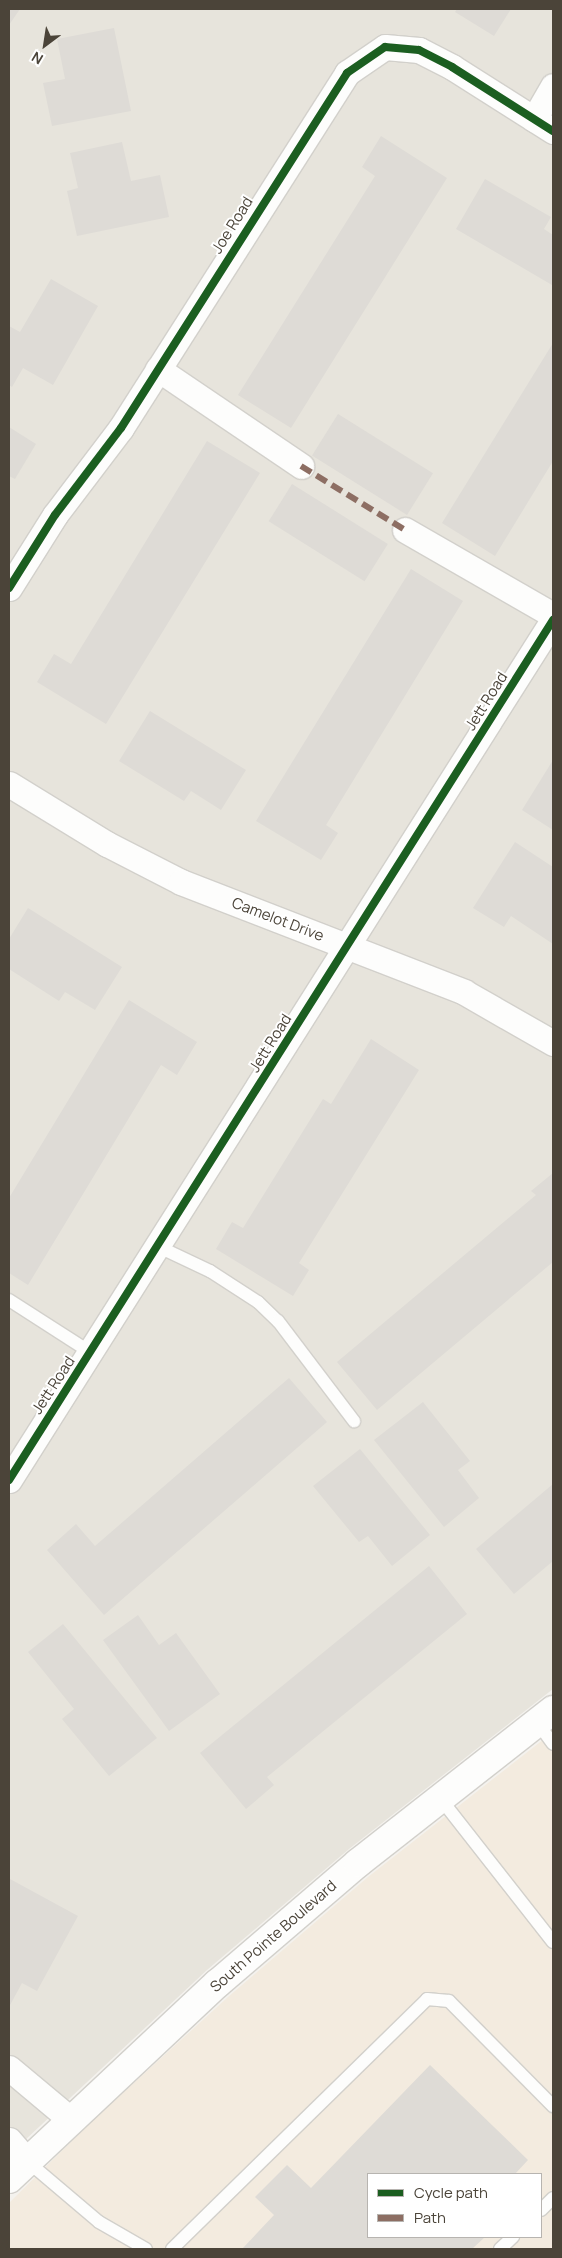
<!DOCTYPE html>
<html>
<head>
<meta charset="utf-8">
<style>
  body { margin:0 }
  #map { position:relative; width:562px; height:2258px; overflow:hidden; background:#f4f2ee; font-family:Manrope,sans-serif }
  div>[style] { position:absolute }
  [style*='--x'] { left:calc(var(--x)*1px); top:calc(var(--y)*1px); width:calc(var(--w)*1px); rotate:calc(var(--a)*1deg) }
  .residential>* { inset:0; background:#e7e4dc }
  .commercial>* { inset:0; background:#f3ebdf }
  .building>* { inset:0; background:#dedbd6; transform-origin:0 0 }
  .roads { filter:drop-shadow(1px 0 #d2d0cb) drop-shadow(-1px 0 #d2d0cb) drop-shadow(0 1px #d2d0cb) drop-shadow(0 -1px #d2d0cb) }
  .service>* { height:12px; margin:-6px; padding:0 6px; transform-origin:6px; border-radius:6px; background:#fdfdfc }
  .minor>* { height:25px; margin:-12.5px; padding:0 12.5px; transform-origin:12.5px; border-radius:12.5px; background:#fdfdfc }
  .tertiary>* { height:28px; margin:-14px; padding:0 14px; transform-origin:14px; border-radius:14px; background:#fdfdfc }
  .quiet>* { height:6px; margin-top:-3px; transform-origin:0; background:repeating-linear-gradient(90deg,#8d6e63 0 12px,transparent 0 18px) }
  .cycleway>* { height:8px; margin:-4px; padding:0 4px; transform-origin:4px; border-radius:4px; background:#1b5e20 }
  span { translate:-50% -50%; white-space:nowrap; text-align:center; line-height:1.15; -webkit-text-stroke:4px #fff; paint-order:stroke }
  .street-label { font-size:15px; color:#4b4439 }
  .frame { position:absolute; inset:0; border:10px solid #4b4439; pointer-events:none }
  .legend { position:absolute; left:367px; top:2173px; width:175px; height:65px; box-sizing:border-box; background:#fff; border:1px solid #b7b4b0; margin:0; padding:6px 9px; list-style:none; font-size:15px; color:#4b4439 }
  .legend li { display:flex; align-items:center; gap:10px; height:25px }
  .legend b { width:25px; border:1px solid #b7b4b0 }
  .north { position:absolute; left:20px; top:20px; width:50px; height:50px; -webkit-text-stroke:4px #fff; paint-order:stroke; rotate:211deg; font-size:14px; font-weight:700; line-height:20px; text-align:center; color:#4b4439 }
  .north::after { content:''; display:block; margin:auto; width:18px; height:22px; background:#4b4439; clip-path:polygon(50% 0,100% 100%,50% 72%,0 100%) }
</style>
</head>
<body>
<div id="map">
  <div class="residential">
    <i style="clip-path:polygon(9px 9px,553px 9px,553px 1689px,349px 1849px,207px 1970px,9px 2155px)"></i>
  </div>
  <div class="commercial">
    <i style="clip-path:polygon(evenodd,553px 1732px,553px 2249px,9px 2249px,9px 2203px,90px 2123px,228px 1997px,368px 1877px,553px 1732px,368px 2174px,541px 2174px,541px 2237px,368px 2237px,368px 2174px)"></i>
  </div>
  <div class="building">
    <i style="clip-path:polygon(9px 9px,20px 9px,9px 25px)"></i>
    <i style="clip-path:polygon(457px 9px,511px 9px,494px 36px,455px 12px)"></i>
    <i style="clip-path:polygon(114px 28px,131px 111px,52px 126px,43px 83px,65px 79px,57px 39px)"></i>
    <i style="clip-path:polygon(381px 136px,447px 178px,291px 428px,238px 395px,375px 176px,362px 167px)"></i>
    <i style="clip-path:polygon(122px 142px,131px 181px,160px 175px,169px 217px,77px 236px,67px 191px,78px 188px,70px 153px)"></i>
    <i style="clip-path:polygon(485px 179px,551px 217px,544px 229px,553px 235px,552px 285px,456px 229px)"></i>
    <i style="clip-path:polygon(51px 279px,98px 306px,53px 385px,23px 368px,12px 387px,9px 385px,9px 326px,20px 332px)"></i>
    <i style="clip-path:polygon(553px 343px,553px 461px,495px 556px,442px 523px)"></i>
    <i style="left:338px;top:414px;width:112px;height:49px;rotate:32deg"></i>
    <i style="clip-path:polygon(9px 427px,36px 444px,15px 479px,9px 476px)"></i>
    <i style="clip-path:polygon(207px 441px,260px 473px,106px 724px,37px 682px,54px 654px,71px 664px)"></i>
    <i style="left:292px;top:484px;width:113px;height:44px;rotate:32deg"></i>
    <i style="clip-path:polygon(411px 569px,463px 601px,326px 825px,338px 833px,321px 860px,256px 821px)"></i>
    <i style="clip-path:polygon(150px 711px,246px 770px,221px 810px,191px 791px,184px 801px,119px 761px)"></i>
    <i style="clip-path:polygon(553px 760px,553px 830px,522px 810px)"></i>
    <i style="clip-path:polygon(515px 842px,553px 867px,553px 944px,511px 916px,504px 927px,473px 908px)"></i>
    <i style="clip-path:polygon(28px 908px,122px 967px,95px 1010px,65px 992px,59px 1001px,9px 969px,9px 939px)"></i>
    <i style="clip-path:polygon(129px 1000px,197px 1042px,177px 1075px,161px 1065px,28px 1285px,9px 1273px,9px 1198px)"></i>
    <i style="clip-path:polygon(371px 1039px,419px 1070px,299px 1263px,309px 1270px,293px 1296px,216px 1249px,232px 1222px,243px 1228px,323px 1099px,331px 1104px)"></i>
    <i style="clip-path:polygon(553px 1173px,553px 1262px,377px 1410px,337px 1362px,536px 1195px,531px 1191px)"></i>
    <i style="clip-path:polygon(289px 1378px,327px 1422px,104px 1615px,47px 1550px,76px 1524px,95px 1546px)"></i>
    <i style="clip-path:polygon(423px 1402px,470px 1461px,458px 1470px,479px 1498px,444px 1527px,374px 1440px)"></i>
    <i style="clip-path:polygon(360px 1449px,430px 1535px,392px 1566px,368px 1536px,359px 1542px,313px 1486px)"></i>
    <i style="clip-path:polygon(553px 1484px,553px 1561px,514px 1594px,476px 1549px)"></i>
    <i style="clip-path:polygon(429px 1566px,467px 1614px,267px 1777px,274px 1785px,246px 1809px,200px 1753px)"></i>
    <i style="clip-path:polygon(138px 1615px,159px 1645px,176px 1633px,220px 1694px,169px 1731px,103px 1640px)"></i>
    <i style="clip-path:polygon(63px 1624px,157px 1738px,109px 1776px,62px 1719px,74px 1709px,28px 1652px)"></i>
    <i style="clip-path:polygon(10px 1879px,78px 1916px,37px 1991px,22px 1983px,9px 2007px)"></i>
    <i style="clip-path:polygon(430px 2065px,528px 2160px,515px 2174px,368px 2174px,368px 2237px,485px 2237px,472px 2249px,242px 2249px,274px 2215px,255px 2197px,287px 2165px,311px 2188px)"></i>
  </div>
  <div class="roads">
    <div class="service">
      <i style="--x:157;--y:1246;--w:59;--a:25.3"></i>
      <i style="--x:210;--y:1271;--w:57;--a:32.9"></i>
      <i style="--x:258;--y:1302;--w:28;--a:44"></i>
      <i style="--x:278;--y:1321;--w:126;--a:52.8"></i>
      <i style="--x:9;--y:1300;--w:96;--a:32.7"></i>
      <i style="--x:537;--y:1722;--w:27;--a:54"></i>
      <i style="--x:440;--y:1798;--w:183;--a:51.9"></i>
      <i style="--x:27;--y:2161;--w:94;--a:40.3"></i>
      <i style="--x:99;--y:2222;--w:54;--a:29.9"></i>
      <i style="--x:541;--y:2210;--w:17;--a:-45"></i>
      <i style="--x:172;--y:2249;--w:357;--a:-44.4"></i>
      <i style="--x:427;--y:1999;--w:22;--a:5"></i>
      <i style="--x:449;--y:2001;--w:148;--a:45.3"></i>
      <i style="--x:500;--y:2249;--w:18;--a:-43"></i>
    </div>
    <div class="minor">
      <i style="--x:534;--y:119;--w:38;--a:-60"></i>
      <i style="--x:158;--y:369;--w:173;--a:34.1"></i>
      <i style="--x:405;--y:530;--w:171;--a:29.9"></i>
      <i style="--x:9;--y:588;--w:86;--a:-57.8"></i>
      <i style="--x:55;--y:515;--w:109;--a:-52.8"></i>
      <i style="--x:121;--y:428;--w:421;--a:-57.5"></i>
      <i style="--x:347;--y:73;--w:46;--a:-34.4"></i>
      <i style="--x:385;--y:47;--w:34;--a:5"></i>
      <i style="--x:419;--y:50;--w:37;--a:27"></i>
      <i style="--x:452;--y:67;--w:120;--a:32.4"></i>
      <i style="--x:9;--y:784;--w:115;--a:31.5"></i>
      <i style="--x:107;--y:844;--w:83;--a:27.2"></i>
      <i style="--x:181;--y:882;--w:304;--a:21.2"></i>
      <i style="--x:464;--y:992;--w:103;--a:29.8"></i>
      <i style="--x:9;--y:1480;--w:1018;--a:-57.68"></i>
      <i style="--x:9;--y:2068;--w:80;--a:39.9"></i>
      <i style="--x:9;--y:2140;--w:28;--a:49"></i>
    </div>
    <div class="tertiary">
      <i style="--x:9;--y:2179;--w:287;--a:-43.2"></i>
      <i style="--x:218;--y:1983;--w:184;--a:-40.6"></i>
      <i style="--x:358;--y:1863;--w:248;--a:-38.1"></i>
    </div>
  </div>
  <div class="quiet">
    <i style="--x:301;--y:466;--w:122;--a:31.6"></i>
  </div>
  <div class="cycleway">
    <i style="--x:9;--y:588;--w:86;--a:-57.8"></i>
    <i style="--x:55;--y:515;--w:109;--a:-52.8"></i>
    <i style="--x:121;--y:428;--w:421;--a:-57.5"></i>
    <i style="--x:347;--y:73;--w:46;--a:-34.4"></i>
    <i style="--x:385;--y:47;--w:34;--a:5"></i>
    <i style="--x:419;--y:50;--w:37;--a:27"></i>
    <i style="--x:452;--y:67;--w:120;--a:32.4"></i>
    <i style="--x:9;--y:1480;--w:1018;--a:-57.68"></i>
  </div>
  <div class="street-label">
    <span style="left:232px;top:225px;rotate:-58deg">Joe Road</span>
    <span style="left:486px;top:701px;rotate:-58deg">Jett Road</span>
    <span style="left:278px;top:919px;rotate:21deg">Camelot Drive</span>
    <span style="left:270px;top:1043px;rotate:-58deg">Jett Road</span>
    <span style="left:53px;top:1385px;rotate:-57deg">Jett Road</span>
    <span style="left:273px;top:1936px;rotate:-41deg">South Pointe Boulevard</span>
  </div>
  <div class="frame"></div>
  <ul class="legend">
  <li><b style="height:6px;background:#1b5e20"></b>Cycle path</li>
  <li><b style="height:6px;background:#8d6e63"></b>Path</li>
  </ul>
  <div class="north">N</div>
</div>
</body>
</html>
